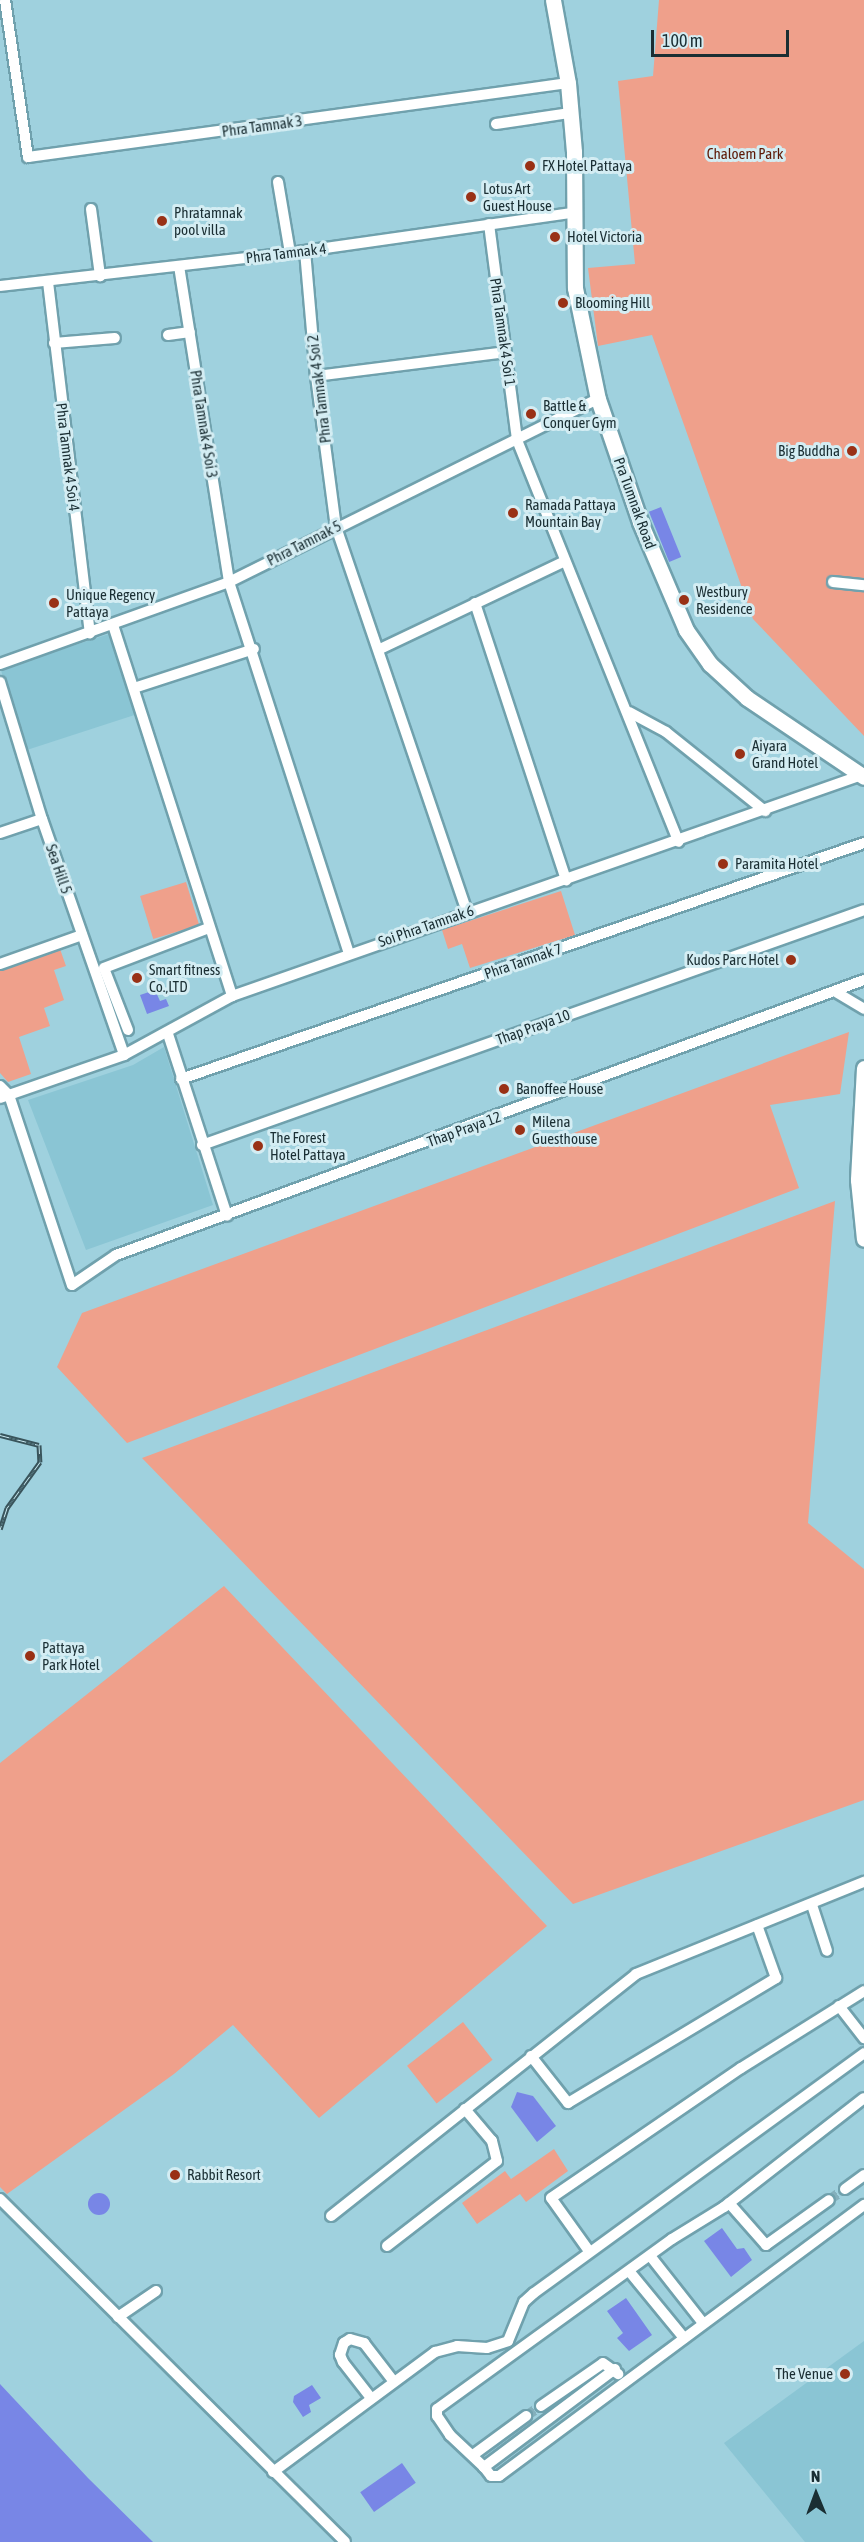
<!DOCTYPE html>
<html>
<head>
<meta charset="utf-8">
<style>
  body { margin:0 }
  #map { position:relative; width:864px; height:2542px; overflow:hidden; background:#9fd1de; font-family:"Asap Condensed",sans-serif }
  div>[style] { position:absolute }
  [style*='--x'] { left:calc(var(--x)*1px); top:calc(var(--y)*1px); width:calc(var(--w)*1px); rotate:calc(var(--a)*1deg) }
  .built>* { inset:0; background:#8ac5d4; transform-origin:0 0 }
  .green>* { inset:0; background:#efa08b; transform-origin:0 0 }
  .water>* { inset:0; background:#7886e6; transform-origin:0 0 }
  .round { border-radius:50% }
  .street-tunnel>* { height:10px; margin-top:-5px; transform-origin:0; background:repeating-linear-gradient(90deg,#84b0bc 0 10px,transparent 0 15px) }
  .roads { filter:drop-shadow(2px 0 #70a1ad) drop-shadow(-2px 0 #70a1ad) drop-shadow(0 2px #70a1ad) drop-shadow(0 -2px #70a1ad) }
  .street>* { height:10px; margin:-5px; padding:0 5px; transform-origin:5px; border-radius:5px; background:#fff }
  .secondary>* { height:15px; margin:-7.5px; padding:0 7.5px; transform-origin:7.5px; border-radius:7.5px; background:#fff }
  .rail>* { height:5px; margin-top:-2.5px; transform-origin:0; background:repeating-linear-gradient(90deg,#d4edf3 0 9px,#39545b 0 18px); box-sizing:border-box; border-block:2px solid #39545b }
  .dots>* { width:16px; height:16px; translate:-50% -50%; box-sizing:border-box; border:3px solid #d4edf3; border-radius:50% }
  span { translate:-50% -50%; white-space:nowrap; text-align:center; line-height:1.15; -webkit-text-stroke:6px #d4edf3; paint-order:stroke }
  .street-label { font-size:15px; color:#1a2e33 }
  .park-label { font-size:15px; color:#5d1906 }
  .poi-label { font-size:15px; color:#1a2e33 }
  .left { translate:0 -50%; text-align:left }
  .right { translate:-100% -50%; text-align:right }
  .north { position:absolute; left:786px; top:2464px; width:60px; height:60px; -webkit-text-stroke:4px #d4edf3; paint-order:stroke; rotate:359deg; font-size:16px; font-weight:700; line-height:24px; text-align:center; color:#1a2e33 }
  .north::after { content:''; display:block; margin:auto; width:21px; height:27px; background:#1a2e33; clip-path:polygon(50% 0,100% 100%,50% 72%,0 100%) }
  .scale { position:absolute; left:651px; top:30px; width:138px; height:27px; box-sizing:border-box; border:3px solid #1a2e33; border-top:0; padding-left:8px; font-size:18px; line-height:21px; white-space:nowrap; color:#1a2e33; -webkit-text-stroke:4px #d4edf3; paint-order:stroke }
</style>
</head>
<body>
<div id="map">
  <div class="built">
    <i style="left:109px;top:634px;width:85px;height:114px;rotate:72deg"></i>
    <i style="clip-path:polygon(164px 1047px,213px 1205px,86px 1250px,28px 1100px,133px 1065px)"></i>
    <i style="clip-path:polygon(864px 2341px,864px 2542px,805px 2542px,724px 2443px)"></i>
  </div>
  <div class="green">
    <i style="clip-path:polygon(659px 0,864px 0,864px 736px,753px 619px,652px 335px,598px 346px,588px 268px,635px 264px,618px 81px,653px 76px)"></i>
    <i style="left:186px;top:882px;width:45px;height:48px;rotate:73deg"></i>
    <i style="clip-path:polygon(561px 891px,575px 935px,470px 968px,462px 944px,448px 949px,442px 930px)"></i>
    <i style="clip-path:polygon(60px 949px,66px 966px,54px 970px,64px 1000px,44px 1008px,50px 1026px,19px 1037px,31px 1074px,8px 1082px,0 1073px,0 970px)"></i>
    <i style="clip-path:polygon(849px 1032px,840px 1094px,770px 1105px,799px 1188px,127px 1443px,57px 1367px,82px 1313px)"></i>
    <i style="clip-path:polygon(835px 1201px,808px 1523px,864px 1569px,864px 1800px,573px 1904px,142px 1458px)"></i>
    <i style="clip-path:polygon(224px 1586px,547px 1926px,319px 2118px,233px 2025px,174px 2074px,7px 2194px,0 2187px,0 1763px)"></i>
    <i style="left:463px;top:2022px;width:48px;height:71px;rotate:52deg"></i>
    <i style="clip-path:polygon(554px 2149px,568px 2171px,526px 2202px,520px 2194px,477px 2224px,462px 2203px,505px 2171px,511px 2179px)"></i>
  </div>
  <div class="water">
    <i style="left:661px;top:507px;width:54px;height:13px;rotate:68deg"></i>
    <i style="clip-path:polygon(155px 990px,160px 1001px,166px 999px,169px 1006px,147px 1014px,140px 995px)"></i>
    <i style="clip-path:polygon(517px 2092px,533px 2096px,556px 2126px,537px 2142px,511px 2107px)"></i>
    <i class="round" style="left:88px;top:2193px;width:22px;height:22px"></i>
    <i style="clip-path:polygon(722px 2228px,737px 2249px,744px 2248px,752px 2260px,731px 2277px,704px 2241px)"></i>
    <i style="clip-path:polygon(626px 2298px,652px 2335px,629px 2351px,617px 2338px,623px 2333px,607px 2311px)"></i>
    <i style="clip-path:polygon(0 2384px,88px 2478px,153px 2542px,0 2542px)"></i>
    <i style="clip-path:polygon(312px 2385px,321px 2398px,309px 2405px,311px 2412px,303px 2417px,293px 2402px,294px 2396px)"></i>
    <i style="left:402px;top:2463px;width:24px;height:51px;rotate:55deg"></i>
  </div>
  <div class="street-tunnel">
    <i style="--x:829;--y:2200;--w:19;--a:-35"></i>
    <i style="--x:526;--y:2416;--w:18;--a:-34"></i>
  </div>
  <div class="roads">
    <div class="street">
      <i style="--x:5;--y:0;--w:159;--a:81.7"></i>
      <i style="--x:28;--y:157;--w:545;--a:-7.8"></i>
      <i style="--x:496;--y:124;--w:75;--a:-8.5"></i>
      <i style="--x:278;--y:182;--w:72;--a:80.4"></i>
      <i style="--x:91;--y:209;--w:68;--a:82.3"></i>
      <i style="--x:489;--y:224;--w:218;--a:82.6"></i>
      <i style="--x:517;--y:440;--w:433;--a:68.1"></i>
      <i style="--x:305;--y:251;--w:125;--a:85"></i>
      <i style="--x:316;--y:376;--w:152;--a:82.5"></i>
      <i style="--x:336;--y:527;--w:407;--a:71.2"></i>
      <i style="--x:179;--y:266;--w:320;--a:81"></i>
      <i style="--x:229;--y:582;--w:390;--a:72.1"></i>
      <i style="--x:48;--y:282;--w:354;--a:83.2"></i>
      <i style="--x:0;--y:286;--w:292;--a:-6.5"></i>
      <i style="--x:290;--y:253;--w:285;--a:-8.1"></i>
      <i style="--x:168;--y:335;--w:22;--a:-8"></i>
      <i style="--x:54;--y:343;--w:61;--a:-4.7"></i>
      <i style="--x:316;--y:376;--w:191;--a:-7.2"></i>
      <i style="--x:833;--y:582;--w:31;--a:6"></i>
      <i style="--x:475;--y:603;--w:292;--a:71.8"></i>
      <i style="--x:113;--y:625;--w:390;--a:72.2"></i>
      <i style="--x:380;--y:649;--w:205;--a:-25.4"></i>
      <i style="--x:0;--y:664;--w:243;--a:-19.7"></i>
      <i style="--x:229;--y:582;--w:412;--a:-26.4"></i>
      <i style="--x:0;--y:682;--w:143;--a:73"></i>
      <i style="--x:42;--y:819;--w:250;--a:70.8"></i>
      <i style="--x:134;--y:688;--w:126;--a:-18"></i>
      <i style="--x:629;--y:712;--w:42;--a:28.4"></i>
      <i style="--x:666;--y:732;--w:127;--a:38.6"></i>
      <i style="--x:0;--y:833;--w:44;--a:-18.4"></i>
      <i style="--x:0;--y:964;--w:87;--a:-19.5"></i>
      <i style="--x:836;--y:992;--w:33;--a:31"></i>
      <i style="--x:128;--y:1030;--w:66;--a:-111.2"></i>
      <i style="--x:104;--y:968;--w:112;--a:-20.9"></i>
      <i style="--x:168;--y:1034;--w:191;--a:72"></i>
      <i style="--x:181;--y:1079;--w:723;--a:-19.06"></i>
      <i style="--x:0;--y:1086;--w:13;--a:45"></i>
      <i style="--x:9;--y:1095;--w:200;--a:71.7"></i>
      <i style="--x:72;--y:1285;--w:53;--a:-34.3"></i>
      <i style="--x:116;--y:1255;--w:797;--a:-20.19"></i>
      <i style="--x:0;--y:1098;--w:131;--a:-19.1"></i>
      <i style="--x:124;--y:1055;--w:123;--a:-28.6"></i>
      <i style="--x:232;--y:996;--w:668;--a:-19.33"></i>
      <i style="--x:202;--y:1145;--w:702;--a:-19.54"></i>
      <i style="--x:812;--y:1905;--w:48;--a:71.9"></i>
      <i style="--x:839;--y:2006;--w:41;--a:52"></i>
      <i style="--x:531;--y:2056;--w:60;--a:51.8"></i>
      <i style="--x:568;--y:2103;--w:243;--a:-31"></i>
      <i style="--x:776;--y:1978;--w:56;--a:-109.7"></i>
      <i style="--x:845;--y:2189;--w:24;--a:-36"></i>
      <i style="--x:0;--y:2199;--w:486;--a:44.8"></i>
      <i style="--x:729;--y:2203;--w:56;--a:48.6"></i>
      <i style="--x:766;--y:2245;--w:77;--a:-35.5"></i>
      <i style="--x:331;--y:2216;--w:389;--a:-38.4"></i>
      <i style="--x:636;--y:1974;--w:246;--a:-22"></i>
      <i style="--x:387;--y:2246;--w:139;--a:-37.7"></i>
      <i style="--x:497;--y:2161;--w:21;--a:-104"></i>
      <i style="--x:492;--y:2141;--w:42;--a:-130.2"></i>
      <i style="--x:589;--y:2251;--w:65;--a:-125.6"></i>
      <i style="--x:551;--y:2198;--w:230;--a:-34.4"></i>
      <i style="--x:741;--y:2068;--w:145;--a:-32"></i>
      <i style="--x:651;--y:2257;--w:84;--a:51.8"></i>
      <i style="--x:629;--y:2271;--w:87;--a:50.6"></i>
      <i style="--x:118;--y:2317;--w:46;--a:-34.4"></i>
      <i style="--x:615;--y:2369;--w:164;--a:143.2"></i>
      <i style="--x:484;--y:2467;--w:47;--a:-136.7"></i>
      <i style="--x:450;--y:2435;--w:23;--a:-124"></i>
      <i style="--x:437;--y:2416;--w:7;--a:-90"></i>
      <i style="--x:437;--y:2409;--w:290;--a:-35.9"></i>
      <i style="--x:672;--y:2239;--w:61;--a:-31.6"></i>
      <i style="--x:724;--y:2207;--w:177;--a:-37.9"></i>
      <i style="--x:371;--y:2398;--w:46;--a:-127.9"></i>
      <i style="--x:343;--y:2362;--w:8;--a:-113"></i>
      <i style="--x:340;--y:2355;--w:13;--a:-72"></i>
      <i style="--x:344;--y:2343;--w:7;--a:-34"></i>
      <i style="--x:350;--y:2339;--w:15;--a:16"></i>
      <i style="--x:364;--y:2343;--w:49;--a:52.4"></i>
      <i style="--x:541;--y:2406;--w:75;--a:-34.7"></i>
      <i style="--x:603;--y:2363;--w:19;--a:36"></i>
      <i style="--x:473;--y:2455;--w:66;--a:-36.3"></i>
      <i style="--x:484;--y:2467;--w:11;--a:52"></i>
      <i style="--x:491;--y:2476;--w:8;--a:0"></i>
      <i style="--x:499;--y:2476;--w:455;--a:-36.6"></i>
      <i style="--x:273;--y:2472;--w:202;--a:-36.5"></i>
      <i style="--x:435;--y:2352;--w:23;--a:-15"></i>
      <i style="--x:457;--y:2346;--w:30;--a:4"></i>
      <i style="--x:487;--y:2348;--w:22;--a:-18"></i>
      <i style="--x:508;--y:2341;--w:42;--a:-67.7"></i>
      <i style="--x:524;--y:2302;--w:13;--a:-42"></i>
      <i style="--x:534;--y:2293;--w:408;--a:-36"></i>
    </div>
    <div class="secondary">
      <i style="--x:553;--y:0;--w:84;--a:79.8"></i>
      <i style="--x:568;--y:83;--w:69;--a:85"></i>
      <i style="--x:574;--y:152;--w:136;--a:89.6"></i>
      <i style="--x:575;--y:288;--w:113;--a:78.3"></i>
      <i style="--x:598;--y:399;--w:130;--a:71.1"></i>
      <i style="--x:640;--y:522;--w:117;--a:66.9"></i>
      <i style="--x:686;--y:630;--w:42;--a:54.8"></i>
      <i style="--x:710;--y:664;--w:50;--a:42.6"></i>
      <i style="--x:747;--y:698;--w:141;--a:34"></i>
      <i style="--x:864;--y:1068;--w:112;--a:93.1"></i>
      <i style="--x:858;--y:1180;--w:59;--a:84.2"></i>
    </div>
  </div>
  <div class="rail">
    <i style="--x:0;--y:1435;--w:40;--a:14.4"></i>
    <i style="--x:39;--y:1445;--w:17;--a:87"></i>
    <i style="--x:40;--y:1462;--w:57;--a:125.7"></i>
    <i style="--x:7;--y:1508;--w:22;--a:108"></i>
  </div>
  <div class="dots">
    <i style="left:530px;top:166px;background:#993116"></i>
    <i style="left:471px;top:197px;background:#993116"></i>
    <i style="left:162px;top:221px;background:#993116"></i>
    <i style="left:555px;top:237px;background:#993116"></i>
    <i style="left:563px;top:303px;background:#993116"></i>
    <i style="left:531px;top:414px;background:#993116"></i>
    <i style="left:852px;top:451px;background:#993116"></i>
    <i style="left:513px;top:513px;background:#993116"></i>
    <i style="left:684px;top:600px;background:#993116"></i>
    <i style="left:54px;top:603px;background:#993116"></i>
    <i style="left:740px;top:754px;background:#993116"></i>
    <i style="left:723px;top:864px;background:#993116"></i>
    <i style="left:791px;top:960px;background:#993116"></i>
    <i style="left:137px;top:978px;background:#993116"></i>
    <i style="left:504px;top:1089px;background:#993116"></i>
    <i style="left:520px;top:1130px;background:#993116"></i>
    <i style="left:258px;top:1146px;background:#993116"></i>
    <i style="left:30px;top:1656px;background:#993116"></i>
    <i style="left:175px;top:2175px;background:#993116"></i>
    <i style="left:845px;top:2374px;background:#993116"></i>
  </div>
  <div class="street-label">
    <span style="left:262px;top:126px;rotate:-8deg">Phra Tamnak 3</span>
    <span style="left:286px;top:253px;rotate:-7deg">Phra Tamnak 4</span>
    <span style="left:503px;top:332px;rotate:82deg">Phra Tamnak 4 Soi 1</span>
    <span style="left:319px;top:389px;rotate:-97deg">Phra Tamnak 4 Soi 2</span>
    <span style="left:204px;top:424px;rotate:81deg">Phra Tamnak 4 Soi 3</span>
    <span style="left:68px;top:457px;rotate:83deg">Phra Tamnak 4 Soi 4</span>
    <span style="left:635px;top:503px;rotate:70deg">Pra Tumnak Road</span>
    <span style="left:304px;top:543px;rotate:-27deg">Phra Tamnak 5</span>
    <span style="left:59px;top:869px;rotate:71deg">Sea Hill 5</span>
    <span style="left:426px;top:926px;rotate:-19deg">Soi Phra Tamnak 6</span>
    <span style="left:523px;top:961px;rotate:-19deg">Phra Tamnak 7</span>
    <span style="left:533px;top:1027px;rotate:-20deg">Thap Praya 10</span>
    <span style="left:464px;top:1129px;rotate:-20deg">Thap Praya 12</span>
  </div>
  <div class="park-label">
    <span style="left:745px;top:154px">Chaloem Park</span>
  </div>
  <div class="poi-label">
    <span class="left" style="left:542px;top:166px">FX Hotel Pattaya</span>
    <span class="left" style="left:483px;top:197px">Lotus Art<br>Guest House</span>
    <span class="left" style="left:174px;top:221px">Phratamnak<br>pool villa</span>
    <span class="left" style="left:567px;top:237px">Hotel Victoria</span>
    <span class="left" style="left:575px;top:303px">Blooming Hill</span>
    <span class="left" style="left:543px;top:414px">Battle &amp;<br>Conquer Gym</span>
    <span class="right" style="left:840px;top:451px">Big Buddha</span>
    <span class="left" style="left:525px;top:513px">Ramada Pattaya<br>Mountain Bay</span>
    <span class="left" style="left:696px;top:600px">Westbury<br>Residence</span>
    <span class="left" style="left:66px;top:603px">Unique Regency<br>Pattaya</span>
    <span class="left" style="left:752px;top:754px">Aiyara<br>Grand Hotel</span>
    <span class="left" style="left:735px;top:864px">Paramita Hotel</span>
    <span class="right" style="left:779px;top:960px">Kudos Parc Hotel</span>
    <span class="left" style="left:149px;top:978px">Smart fitness<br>Co.,LTD</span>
    <span class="left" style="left:516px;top:1089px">Banoffee House</span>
    <span class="left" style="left:532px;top:1130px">Milena<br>Guesthouse</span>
    <span class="left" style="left:270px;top:1146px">The Forest<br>Hotel Pattaya</span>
    <span class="left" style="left:42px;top:1656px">Pattaya<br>Park Hotel</span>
    <span class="left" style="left:187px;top:2175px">Rabbit Resort</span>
    <span class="right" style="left:833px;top:2374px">The Venue</span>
  </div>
  <div class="north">N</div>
  <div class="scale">100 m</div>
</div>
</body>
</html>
